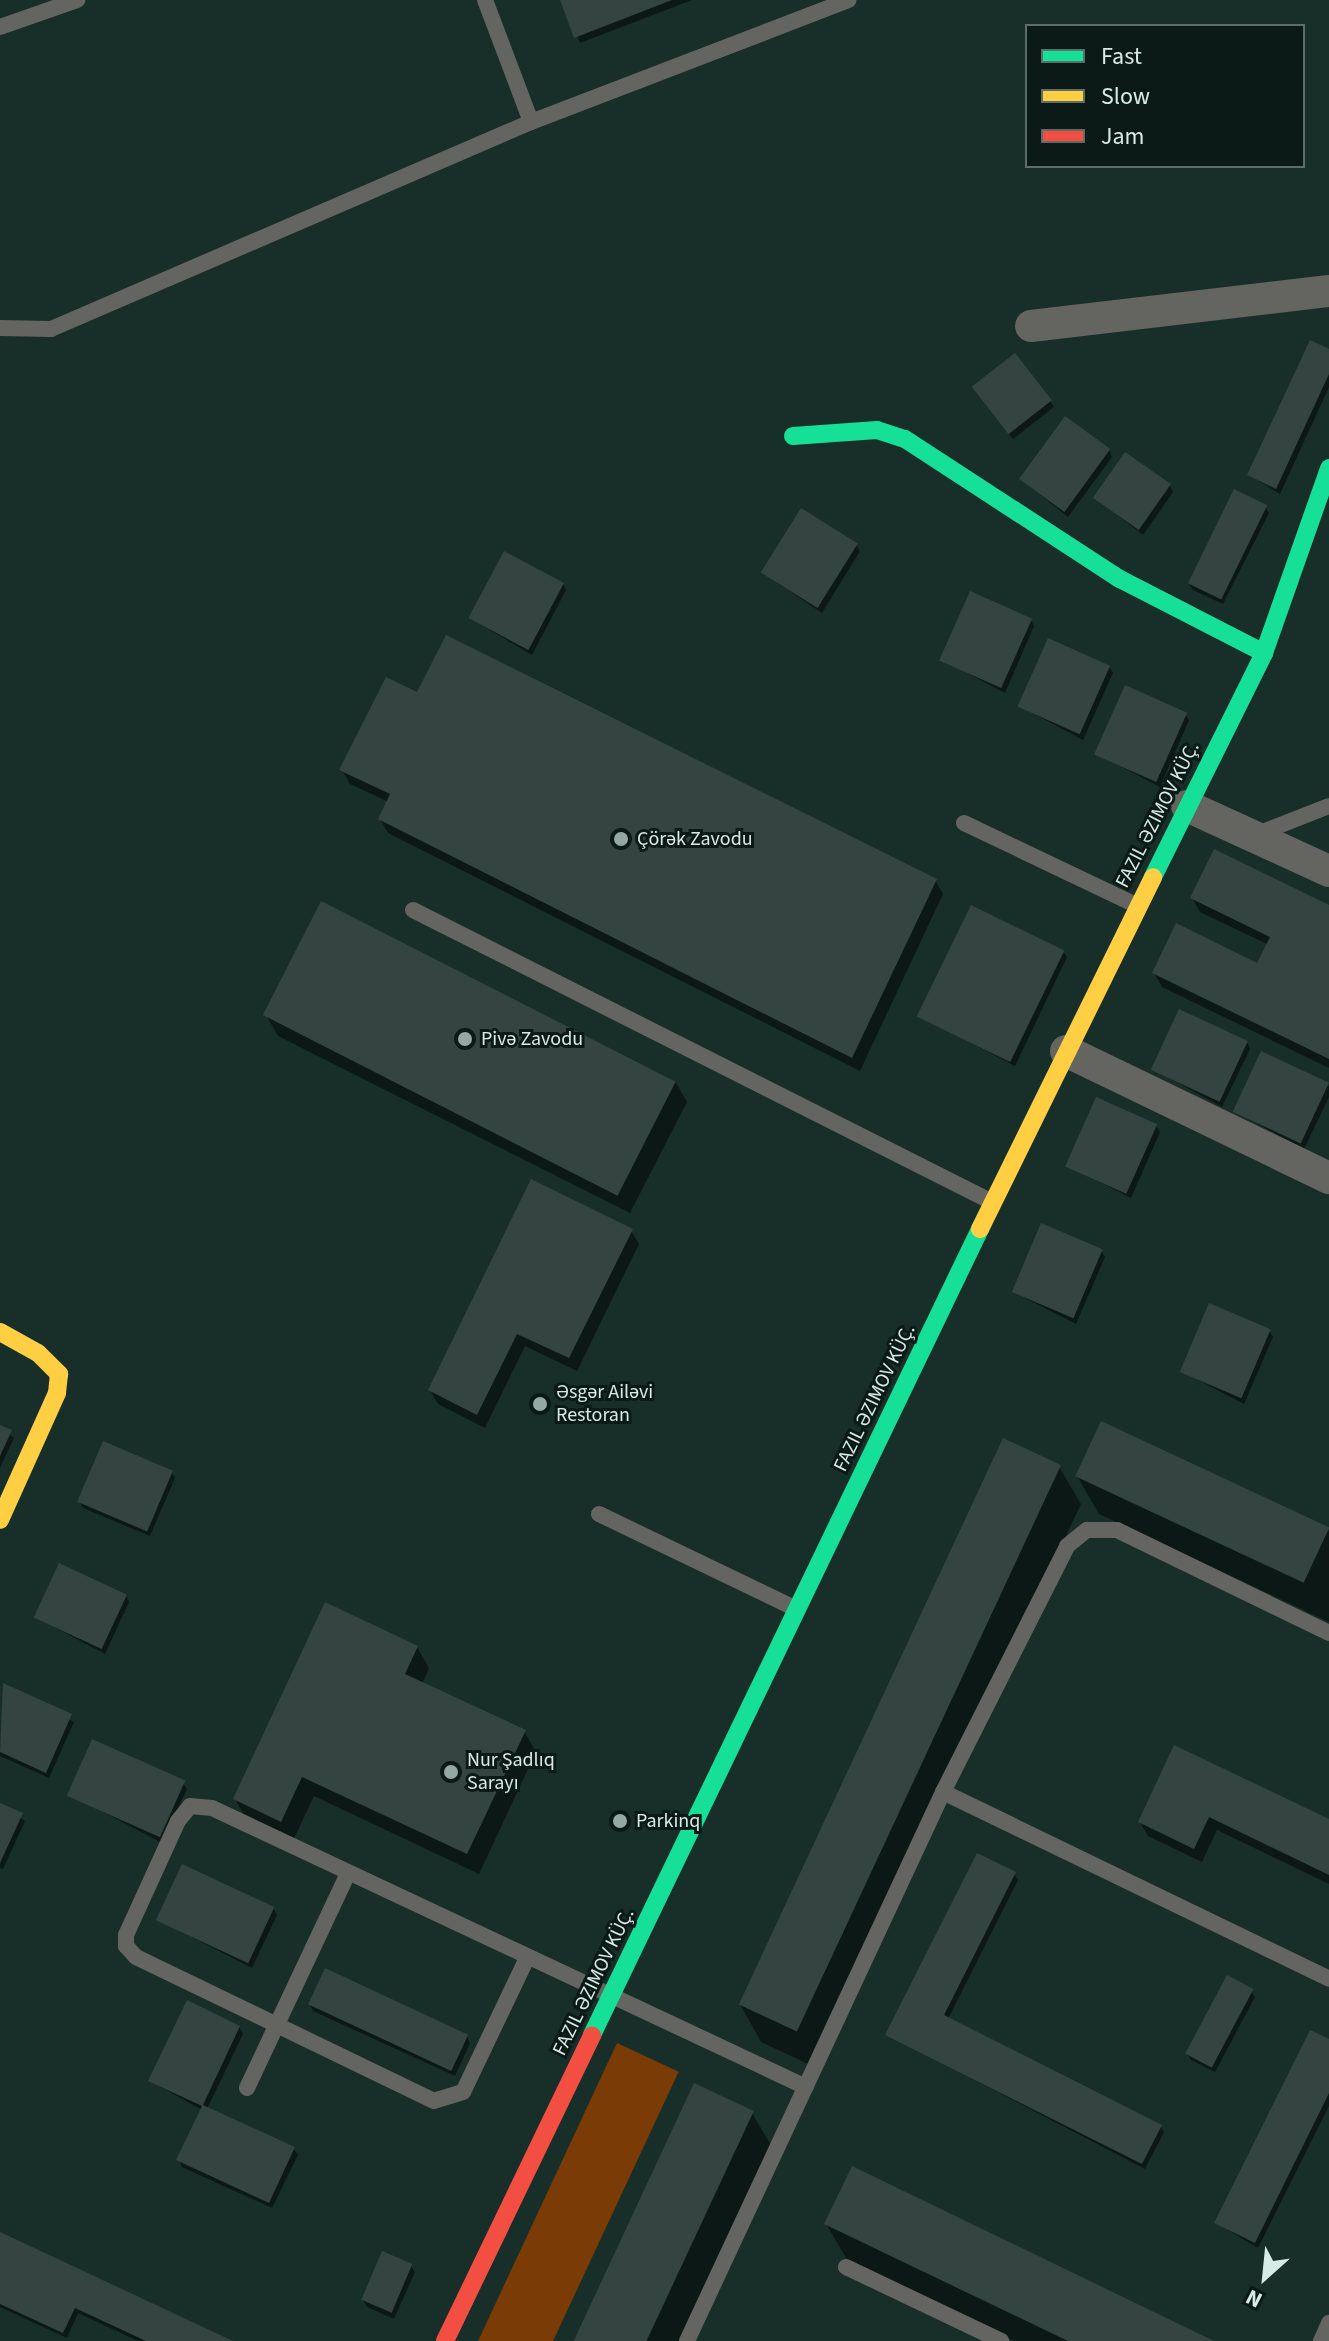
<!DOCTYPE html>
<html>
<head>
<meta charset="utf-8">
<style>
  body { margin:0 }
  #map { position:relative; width:1329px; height:2341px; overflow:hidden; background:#182e29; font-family:"Source Sans 3",sans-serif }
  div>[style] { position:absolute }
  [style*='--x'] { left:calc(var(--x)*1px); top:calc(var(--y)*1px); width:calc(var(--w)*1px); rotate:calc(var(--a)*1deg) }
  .forest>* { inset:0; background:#7b3b06; transform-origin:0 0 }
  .shadow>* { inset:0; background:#0007 }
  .building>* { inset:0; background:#344541; transform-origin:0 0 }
  .lane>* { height:16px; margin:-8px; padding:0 8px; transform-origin:8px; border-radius:8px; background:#646461 }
  .street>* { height:32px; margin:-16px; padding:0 16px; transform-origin:16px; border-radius:16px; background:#646461 }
  .fast>* { height:18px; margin:-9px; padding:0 9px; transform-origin:9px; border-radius:9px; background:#16e098 }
  .slow>* { height:18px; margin:-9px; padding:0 9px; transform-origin:9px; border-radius:9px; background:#ffcf43 }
  .jam>* { height:18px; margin:-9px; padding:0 9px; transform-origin:9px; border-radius:9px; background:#f24e42 }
  .dots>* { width:22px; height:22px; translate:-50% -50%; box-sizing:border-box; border:4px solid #0b1a17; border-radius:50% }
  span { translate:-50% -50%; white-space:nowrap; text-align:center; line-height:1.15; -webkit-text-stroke:6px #0b1a17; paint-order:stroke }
  .street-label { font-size:20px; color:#d7ebe6 }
  .poi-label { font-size:20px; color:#d7ebe6 }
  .left { translate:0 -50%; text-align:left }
  .legend { position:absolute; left:1025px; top:24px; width:280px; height:144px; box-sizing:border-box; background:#0b1a17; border:2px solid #5d6e6a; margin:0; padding:10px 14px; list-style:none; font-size:24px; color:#d7ebe6 }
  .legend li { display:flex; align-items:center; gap:16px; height:40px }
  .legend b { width:40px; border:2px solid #5d6e6a }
  .north { position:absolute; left:1225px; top:2237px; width:80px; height:80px; -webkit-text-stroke:6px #0b1a17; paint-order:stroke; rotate:207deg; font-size:22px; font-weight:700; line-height:32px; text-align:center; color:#d7ebe6 }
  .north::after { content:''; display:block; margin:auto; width:28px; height:36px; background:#d7ebe6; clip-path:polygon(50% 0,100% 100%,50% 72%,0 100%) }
</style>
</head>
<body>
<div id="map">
  <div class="forest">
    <i style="left:617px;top:2043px;width:68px;height:329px;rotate:25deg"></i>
  </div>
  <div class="shadow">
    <i style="clip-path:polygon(562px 0,692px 0,580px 43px)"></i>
    <i style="clip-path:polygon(1329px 351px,1329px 387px,1280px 494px,1249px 475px)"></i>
    <i style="clip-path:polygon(978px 394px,1050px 401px,1054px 407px,1013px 439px)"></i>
    <i style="clip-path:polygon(1109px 450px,1112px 457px,1068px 517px,1021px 479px)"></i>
    <i style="clip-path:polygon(1170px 486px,1173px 492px,1143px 535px,1095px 498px)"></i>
    <i style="clip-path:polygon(1265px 506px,1269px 513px,1223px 604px,1193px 590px,1189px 583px)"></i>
    <i style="clip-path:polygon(856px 545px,860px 551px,822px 613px,763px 573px)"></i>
    <i style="clip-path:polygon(563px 584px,566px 590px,532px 655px,471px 619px)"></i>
    <i style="clip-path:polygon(1031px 620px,1034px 626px,1005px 693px,942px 660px)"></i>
    <i style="clip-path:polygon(1109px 667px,1113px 673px,1083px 740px,1021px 707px)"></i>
    <i style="clip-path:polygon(418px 695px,935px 880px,943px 894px,860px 1071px,388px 833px,380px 819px,389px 802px,350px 784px,342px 770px)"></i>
    <i style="clip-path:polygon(1185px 714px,1189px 720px,1160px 787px,1097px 754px)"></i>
    <i style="clip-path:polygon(1192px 898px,1329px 907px,1329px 1068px,1162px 987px,1154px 973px,1258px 966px,1269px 945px,1200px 912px)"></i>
    <i style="clip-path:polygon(1063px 951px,1067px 957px,1015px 1066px,920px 1016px)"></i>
    <i style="clip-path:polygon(266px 1015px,675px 1081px,687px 1102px,630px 1213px,278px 1036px)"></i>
    <i style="clip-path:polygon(1247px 1042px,1250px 1049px,1222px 1107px,1153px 1069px)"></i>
    <i style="clip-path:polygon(1262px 1054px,1329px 1086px,1329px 1097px,1304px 1149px,1234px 1111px)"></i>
    <i style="clip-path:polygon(1156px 1126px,1160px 1132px,1131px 1198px,1068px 1166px)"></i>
    <i style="clip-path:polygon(631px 1231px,639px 1244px,577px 1371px,525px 1346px,485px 1428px,438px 1404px,430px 1390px)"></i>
    <i style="clip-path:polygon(1101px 1251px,1105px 1257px,1076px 1324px,1013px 1292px)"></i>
    <i style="clip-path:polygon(1269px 1331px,1273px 1337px,1244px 1404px,1181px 1371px)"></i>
    <i style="clip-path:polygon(0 1427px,14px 1438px,0 1468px)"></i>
    <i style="clip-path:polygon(1059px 1467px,1081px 1504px,817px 2068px,761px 2042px,740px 2004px)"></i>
    <i style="clip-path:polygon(171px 1472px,175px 1478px,150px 1536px,83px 1508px,80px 1502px)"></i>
    <i style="clip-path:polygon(1077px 1476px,1329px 1531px,1329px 1622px,1099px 1514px)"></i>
    <i style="clip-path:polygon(126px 1595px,129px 1602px,105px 1654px,37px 1618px)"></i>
    <i style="clip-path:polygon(417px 1647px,429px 1668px,422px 1684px,524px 1731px,536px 1752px,479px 1874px,314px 1796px,293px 1841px,247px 1820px,235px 1799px)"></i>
    <i style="clip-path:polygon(4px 1685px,74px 1722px,49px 1778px,0 1756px)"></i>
    <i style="clip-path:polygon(1175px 1748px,1329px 1821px,1329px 1884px,1217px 1830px,1202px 1862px,1148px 1836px,1140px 1822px)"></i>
    <i style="clip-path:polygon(183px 1783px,187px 1789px,162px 1843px,69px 1794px)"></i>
    <i style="clip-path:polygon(0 1805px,25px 1821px,3px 1869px,0 1868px)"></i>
    <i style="clip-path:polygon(1014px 1874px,1018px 1880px,948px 2019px,1160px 2126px,1164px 2132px,1145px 2169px,888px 2035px)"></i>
    <i style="clip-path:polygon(273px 1908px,277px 1915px,252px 1968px,158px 1920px)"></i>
    <i style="clip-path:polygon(1251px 1991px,1255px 1997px,1215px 2072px,1191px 2060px,1187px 2053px)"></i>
    <i style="clip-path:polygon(310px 2004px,467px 2036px,470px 2043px,455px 2076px,313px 2011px)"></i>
    <i style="clip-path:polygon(239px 2027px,243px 2034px,207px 2109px,294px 2149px,298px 2155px,272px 2208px,182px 2167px,179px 2160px,202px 2110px,150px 2081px)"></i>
    <i style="clip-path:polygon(1329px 2042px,1329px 2106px,1258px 2248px,1216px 2223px)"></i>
    <i style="clip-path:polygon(752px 2113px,774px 2150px,683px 2341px,573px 2341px)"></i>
    <i style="clip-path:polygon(826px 2224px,1210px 2341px,1014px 2341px,848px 2261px)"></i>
    <i style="clip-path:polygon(0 2234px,228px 2341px,138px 2341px,78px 2313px,67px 2338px,0 2307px)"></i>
    <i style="clip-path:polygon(411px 2266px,415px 2272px,394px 2319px,367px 2307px,363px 2300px)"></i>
  </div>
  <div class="building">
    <i style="clip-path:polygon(560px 0,672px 0,574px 38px)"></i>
    <i style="clip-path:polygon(1310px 340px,1329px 349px,1329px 374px,1276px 489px,1247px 475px)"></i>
    <i style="left:1015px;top:353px;width:60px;height:55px;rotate:52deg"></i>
    <i style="left:1065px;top:416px;width:56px;height:78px;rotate:36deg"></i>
    <i style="left:1125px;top:452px;width:56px;height:56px;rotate:35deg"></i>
    <i style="left:1234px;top:489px;width:37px;height:105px;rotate:26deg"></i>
    <i style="left:801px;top:508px;width:67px;height:76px;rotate:32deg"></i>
    <i style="left:504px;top:551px;width:68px;height:76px;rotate:28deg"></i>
    <i style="left:970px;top:591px;width:68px;height:76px;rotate:24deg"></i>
    <i style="clip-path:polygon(446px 635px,937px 879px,852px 1058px,378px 819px,390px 794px,339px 770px,386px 677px,417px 692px)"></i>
    <i style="left:1048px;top:638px;width:68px;height:75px;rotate:24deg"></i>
    <i style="left:1125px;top:685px;width:68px;height:76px;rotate:24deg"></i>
    <i style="clip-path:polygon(1214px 849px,1329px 905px,1329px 1059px,1152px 973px,1176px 923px,1257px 963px,1270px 937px,1190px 898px)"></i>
    <i style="left:321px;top:901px;width:398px;height:128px;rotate:27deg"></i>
    <i style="left:971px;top:905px;width:104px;height:124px;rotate:26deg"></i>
    <i style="left:1179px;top:1009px;width:76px;height:67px;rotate:25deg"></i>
    <i style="left:1261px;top:1051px;width:75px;height:67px;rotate:25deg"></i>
    <i style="left:1096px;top:1097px;width:67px;height:76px;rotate:24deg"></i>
    <i style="clip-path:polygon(531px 1179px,633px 1229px,569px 1358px,517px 1334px,477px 1415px,428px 1390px)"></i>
    <i style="left:1041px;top:1223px;width:67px;height:75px;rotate:23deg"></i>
    <i style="left:1209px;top:1303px;width:67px;height:75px;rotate:23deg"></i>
    <i style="left:1101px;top:1421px;width:252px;height:61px;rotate:25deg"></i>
    <i style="clip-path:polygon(0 1425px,12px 1430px,0 1456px)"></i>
    <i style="left:1003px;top:1438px;width:64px;height:625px;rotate:25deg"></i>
    <i style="left:103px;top:1441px;width:76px;height:66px;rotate:23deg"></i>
    <i style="left:59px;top:1563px;width:75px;height:60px;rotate:25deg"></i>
    <i style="clip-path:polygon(325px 1602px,418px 1646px,405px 1674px,526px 1730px,467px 1854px,302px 1777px,281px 1822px,233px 1799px)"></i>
    <i style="clip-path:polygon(3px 1683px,72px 1714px,46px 1773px,0 1752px)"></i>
    <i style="left:92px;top:1739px;width:102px;height:62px;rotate:24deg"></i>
    <i style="clip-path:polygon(1174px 1745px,1329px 1819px,1329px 1875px,1209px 1817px,1194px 1849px,1138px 1822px)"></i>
    <i style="clip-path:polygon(0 1803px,23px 1813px,0 1863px)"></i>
    <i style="clip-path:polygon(977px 1853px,1016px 1872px,944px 2015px,1162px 2125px,1142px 2164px,885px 2035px)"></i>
    <i style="left:182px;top:1864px;width:102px;height:62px;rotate:25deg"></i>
    <i style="left:325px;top:1968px;width:158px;height:40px;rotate:25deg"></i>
    <i style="left:1227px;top:1975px;width:30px;height:89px;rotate:28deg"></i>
    <i style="clip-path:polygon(187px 2000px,240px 2026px,203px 2105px,295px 2147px,269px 2203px,176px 2160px,202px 2106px,148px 2081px)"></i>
    <i style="clip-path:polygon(1310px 2030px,1329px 2039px,1329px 2093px,1255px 2243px,1214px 2223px)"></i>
    <i style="left:694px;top:2083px;width:66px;height:286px;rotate:25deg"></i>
    <i style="clip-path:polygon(852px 2166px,1214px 2341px,1068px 2341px,824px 2224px)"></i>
    <i style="clip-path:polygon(0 2232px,233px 2341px,146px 2341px,75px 2308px,63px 2333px,0 2304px)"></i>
    <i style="left:382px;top:2251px;width:33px;height:53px;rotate:23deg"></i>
  </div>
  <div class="lane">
    <i style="--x:485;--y:0;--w:130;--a:69.3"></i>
    <i style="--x:0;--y:27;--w:82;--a:-19.3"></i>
    <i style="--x:0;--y:328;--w:51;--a:1.1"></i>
    <i style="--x:51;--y:329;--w:523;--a:-23.33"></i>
    <i style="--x:531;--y:122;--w:340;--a:-21"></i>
    <i style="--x:964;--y:823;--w:191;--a:25.5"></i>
    <i style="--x:1255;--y:835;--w:79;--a:-21.4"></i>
    <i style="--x:413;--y:910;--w:648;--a:26.76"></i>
    <i style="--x:599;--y:1514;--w:219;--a:25.7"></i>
    <i style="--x:943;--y:1792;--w:429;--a:25.8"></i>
    <i style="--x:527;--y:1958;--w:148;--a:115.5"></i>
    <i style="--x:463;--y:2092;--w:30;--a:163"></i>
    <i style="--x:434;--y:2101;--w:331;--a:-154.2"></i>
    <i style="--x:136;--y:1957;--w:15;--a:-132"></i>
    <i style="--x:126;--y:1946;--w:11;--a:-90"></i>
    <i style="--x:126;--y:1935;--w:125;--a:-65.5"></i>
    <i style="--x:178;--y:1821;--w:19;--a:-51"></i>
    <i style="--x:190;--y:1806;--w:22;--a:5"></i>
    <i style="--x:212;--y:1808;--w:656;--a:25.16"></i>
    <i style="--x:247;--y:2088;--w:238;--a:-64.8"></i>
    <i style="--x:846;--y:2267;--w:172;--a:25.5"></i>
    <i style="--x:687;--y:2341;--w:606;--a:-65"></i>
    <i style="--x:943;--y:1792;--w:275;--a:-63.2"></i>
    <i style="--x:1067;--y:1546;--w:26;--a:-39"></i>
    <i style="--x:1087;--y:1530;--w:30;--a:0"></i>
    <i style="--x:1117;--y:1530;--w:236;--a:25.9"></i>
    <i style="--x:1321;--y:2341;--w:20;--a:-66"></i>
  </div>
  <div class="street">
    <i style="--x:1031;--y:326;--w:300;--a:-6.7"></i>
    <i style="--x:1187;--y:806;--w:156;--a:24.6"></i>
    <i style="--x:1066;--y:1051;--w:292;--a:25.8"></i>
  </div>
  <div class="fast">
    <i style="--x:793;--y:436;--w:84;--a:-4.1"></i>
    <i style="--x:877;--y:430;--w:29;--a:18"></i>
    <i style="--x:905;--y:439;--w:257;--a:33.1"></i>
    <i style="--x:1120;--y:579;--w:162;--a:27.2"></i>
    <i style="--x:1153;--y:877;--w:250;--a:-63.6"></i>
    <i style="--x:1264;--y:653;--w:196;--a:-70.6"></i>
    <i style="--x:592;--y:2035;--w:895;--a:-64.29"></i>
  </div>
  <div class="slow">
    <i style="--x:980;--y:1229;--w:392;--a:-63.8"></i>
    <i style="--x:0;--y:1332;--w:43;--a:28.9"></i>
    <i style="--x:38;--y:1353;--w:30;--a:45"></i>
    <i style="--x:59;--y:1374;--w:19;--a:96"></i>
    <i style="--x:57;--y:1393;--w:139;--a:114.2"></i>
  </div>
  <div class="jam">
    <i style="--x:445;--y:2341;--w:339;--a:-64.3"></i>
  </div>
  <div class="dots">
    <i style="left:621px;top:839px;background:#94a9a4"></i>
    <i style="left:465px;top:1039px;background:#94a9a4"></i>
    <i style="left:540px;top:1404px;background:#94a9a4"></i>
    <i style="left:451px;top:1772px;background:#94a9a4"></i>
    <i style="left:620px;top:1821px;background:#94a9a4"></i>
  </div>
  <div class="street-label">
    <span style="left:1158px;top:815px;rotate:-63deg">FAZIL ƏZIMOV KÜÇ.</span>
    <span style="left:875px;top:1398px;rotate:-64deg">FAZIL ƏZIMOV KÜÇ.</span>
    <span style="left:594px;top:1982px;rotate:-64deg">FAZIL ƏZIMOV KÜÇ.</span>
  </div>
  <div class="poi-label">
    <span class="left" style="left:637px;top:839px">Çörək Zavodu</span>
    <span class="left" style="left:481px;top:1039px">Pivə Zavodu</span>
    <span class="left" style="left:556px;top:1404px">Əsgər Ailəvi<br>Restoran</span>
    <span class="left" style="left:467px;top:1772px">Nur Şadlıq<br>Sarayı</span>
    <span class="left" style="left:636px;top:1821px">Parkinq</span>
  </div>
  <ul class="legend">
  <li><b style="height:10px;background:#16e098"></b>Fast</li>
  <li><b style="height:10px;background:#ffcf43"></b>Slow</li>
  <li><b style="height:10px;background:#f24e42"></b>Jam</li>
  </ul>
  <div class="north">N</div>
</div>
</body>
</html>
